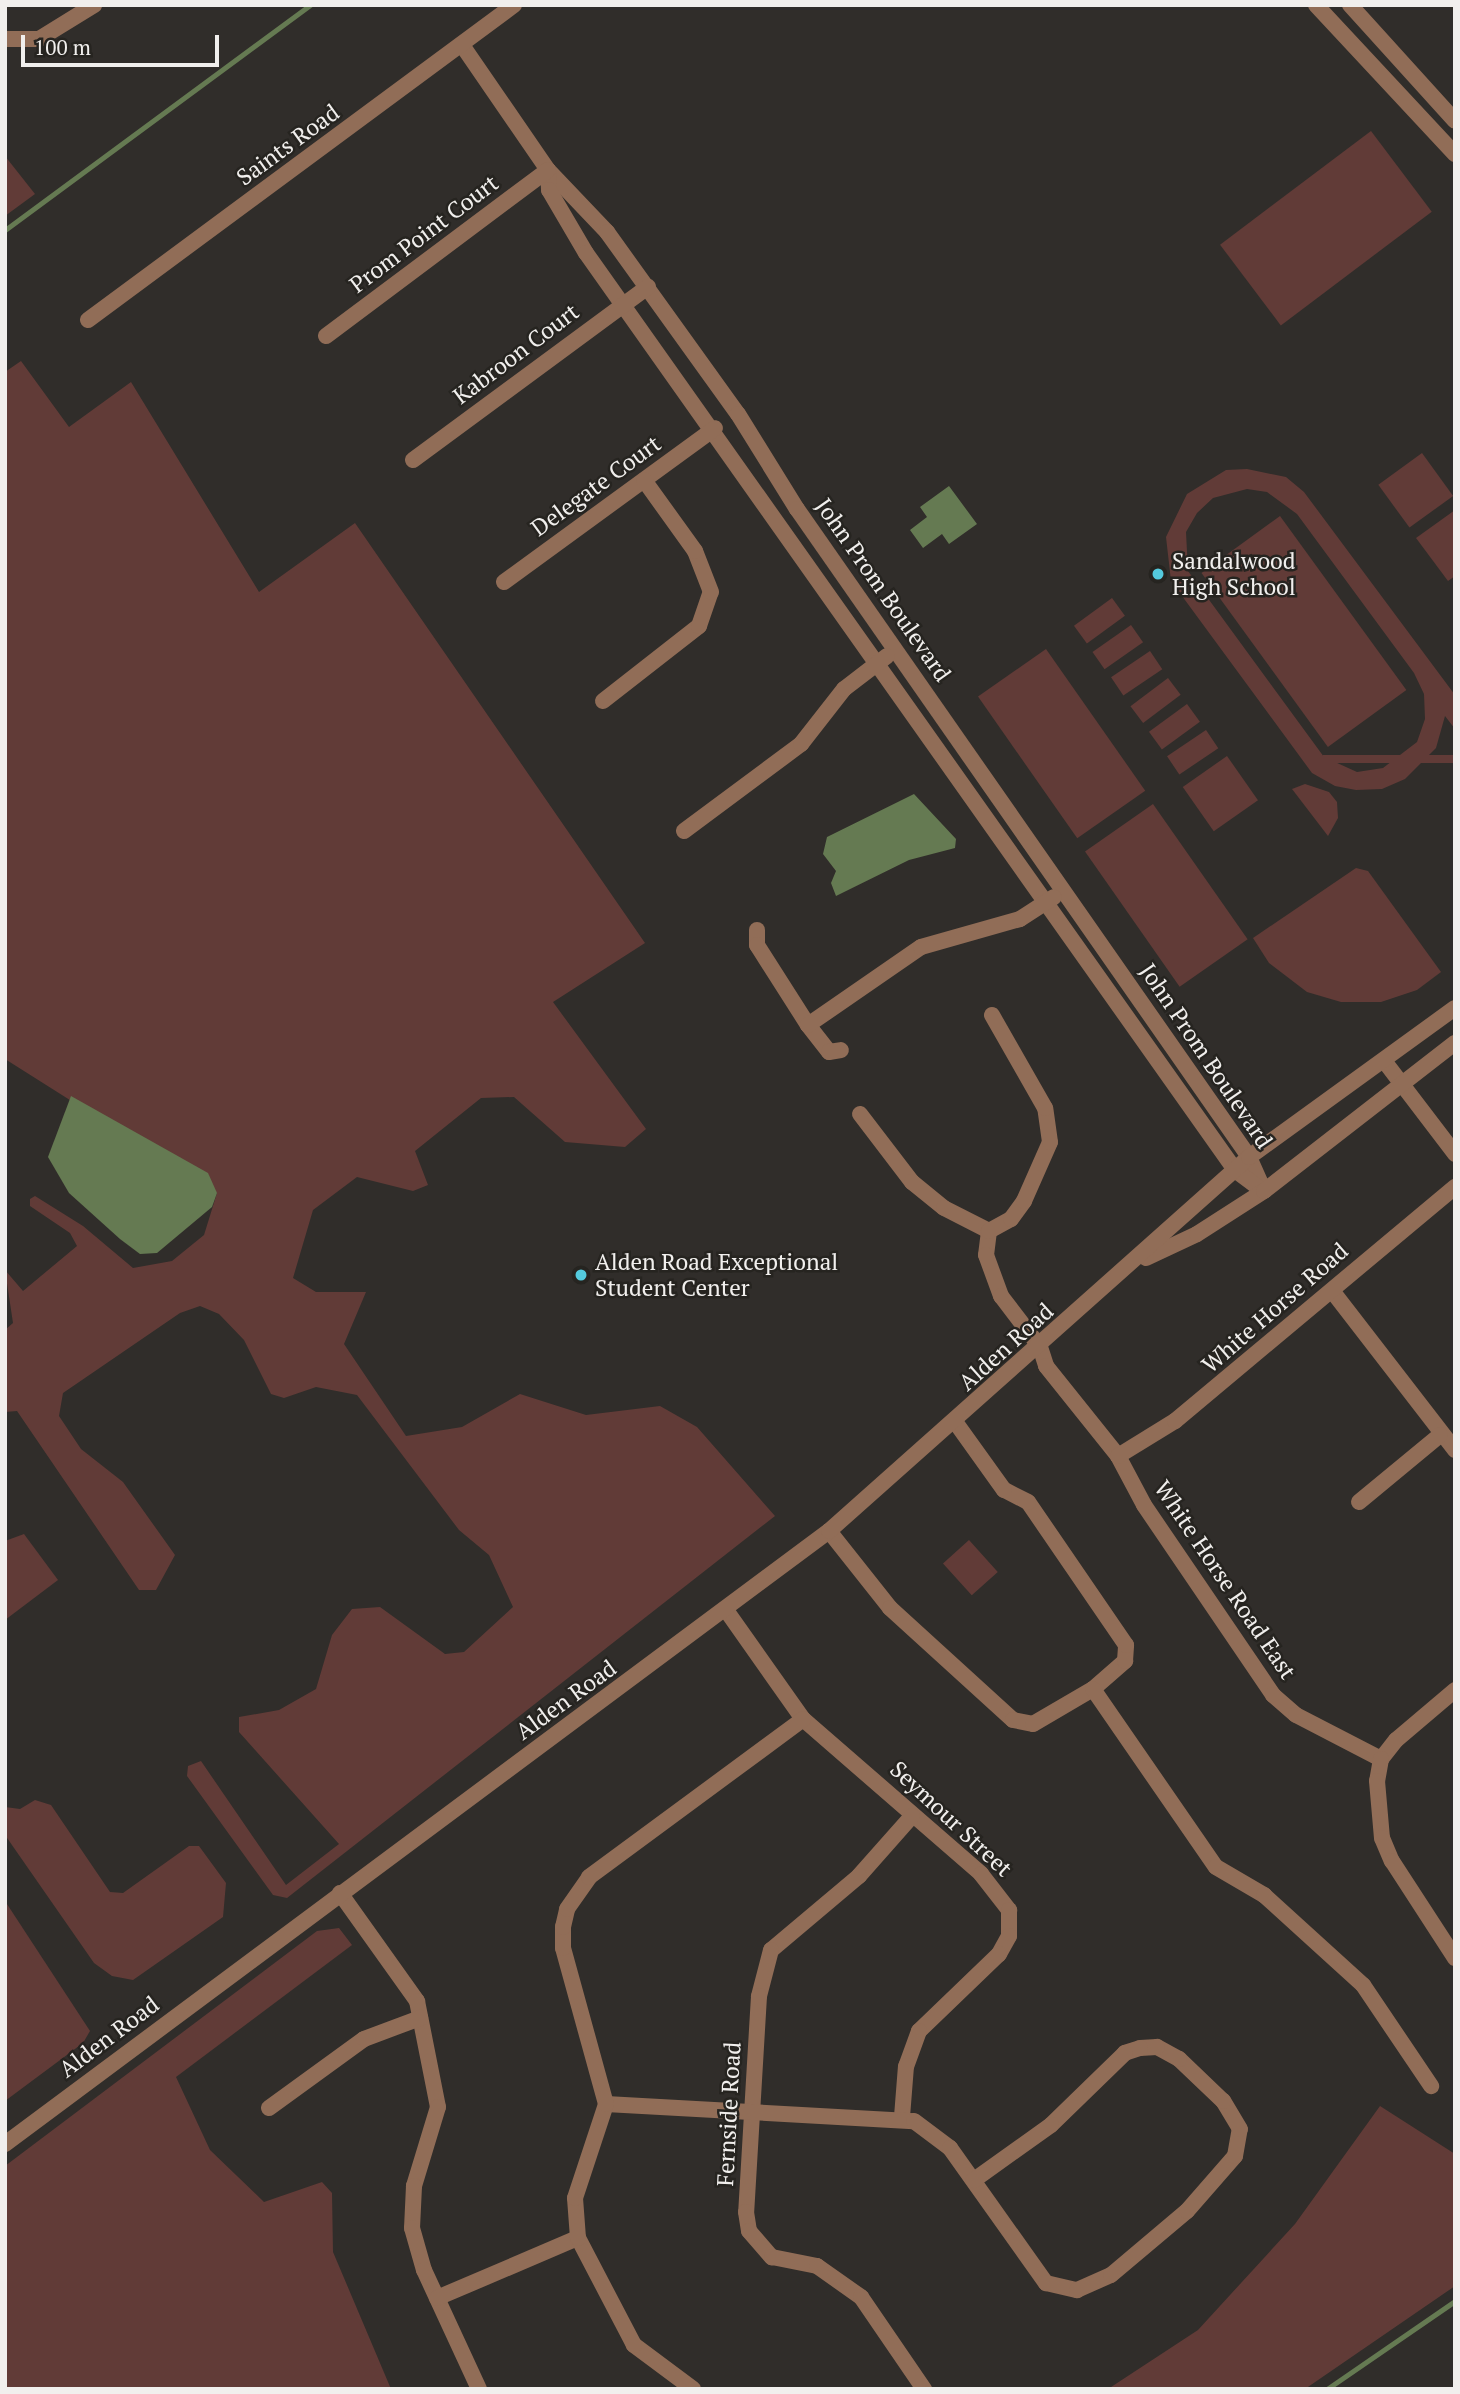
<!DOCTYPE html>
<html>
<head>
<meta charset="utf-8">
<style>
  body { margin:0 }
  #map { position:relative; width:1460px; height:2394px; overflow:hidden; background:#302d2a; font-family:"PT Serif",serif }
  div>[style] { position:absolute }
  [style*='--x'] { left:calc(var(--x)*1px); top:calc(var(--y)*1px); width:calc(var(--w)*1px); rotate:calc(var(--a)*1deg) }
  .green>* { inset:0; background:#613b37; transform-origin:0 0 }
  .water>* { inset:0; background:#657a52 }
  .stream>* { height:4.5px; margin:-2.25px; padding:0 2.25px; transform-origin:2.25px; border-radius:2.25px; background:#657a52 }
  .minor>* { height:16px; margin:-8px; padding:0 8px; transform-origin:8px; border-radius:8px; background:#916d57 }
  .dots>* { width:19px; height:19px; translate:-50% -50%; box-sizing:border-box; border:4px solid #262420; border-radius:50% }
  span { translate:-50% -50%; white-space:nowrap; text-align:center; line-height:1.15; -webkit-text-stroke:5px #262420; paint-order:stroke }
  .street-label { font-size:23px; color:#f1efed }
  .poi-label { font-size:23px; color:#f1efed }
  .left { translate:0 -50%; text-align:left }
  .frame { position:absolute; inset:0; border:7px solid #f1efed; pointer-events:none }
  .scale { position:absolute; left:21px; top:35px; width:198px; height:32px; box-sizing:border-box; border:4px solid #f1efed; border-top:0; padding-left:9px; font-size:21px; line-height:24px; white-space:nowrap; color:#f1efed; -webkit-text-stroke:5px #262420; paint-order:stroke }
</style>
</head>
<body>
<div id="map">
  <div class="green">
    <i style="left:1371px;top:131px;width:101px;height:189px;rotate:53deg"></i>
    <i style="clip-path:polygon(5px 156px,35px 194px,5px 216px)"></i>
    <i style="clip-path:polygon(21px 361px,69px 427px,131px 382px,259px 592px,355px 523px,645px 943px,553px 1002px,646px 1129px,625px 1147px,565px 1142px,514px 1097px,481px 1098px,415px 1151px,428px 1185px,413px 1191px,357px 1177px,313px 1210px,293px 1278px,316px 1292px,366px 1292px,344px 1344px,406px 1436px,462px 1427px,520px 1394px,586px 1415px,660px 1406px,697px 1427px,775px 1516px,287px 1898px,273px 1895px,187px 1776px,188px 1766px,201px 1761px,286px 1885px,339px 1844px,239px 1732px,239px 1717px,279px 1710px,316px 1689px,332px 1635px,352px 1609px,380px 1607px,445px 1654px,464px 1652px,513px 1607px,489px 1555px,459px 1530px,357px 1395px,316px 1387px,284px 1398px,271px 1394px,244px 1340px,219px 1314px,200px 1306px,180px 1313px,63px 1393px,59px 1416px,81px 1449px,123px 1482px,175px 1555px,156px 1590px,139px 1590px,17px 1411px,5px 1412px,5px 1330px,13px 1323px,5px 1270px,23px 1291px,77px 1246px,70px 1233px,30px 1206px,30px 1199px,35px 1196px,83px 1226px,133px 1268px,172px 1261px,204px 1235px,217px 1193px,5px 1059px,5px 372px)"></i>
    <i style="left:1422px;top:453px;width:53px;height:54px;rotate:54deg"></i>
    <i style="clip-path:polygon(evenodd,1247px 469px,1286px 477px,1304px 492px,1455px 695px,1455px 729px,1445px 716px,1436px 748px,1405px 779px,1382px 789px,1356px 790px,1335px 786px,1312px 773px,1171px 581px,1166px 537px,1187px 494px,1226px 470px,1247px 469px,1247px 489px,1267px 492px,1297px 514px,1414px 673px,1424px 694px,1425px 719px,1417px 742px,1383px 768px,1357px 772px,1324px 757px,1188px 571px,1186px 532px,1197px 513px,1213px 498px,1247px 489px)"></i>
    <i style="clip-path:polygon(1455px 510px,1455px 576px,1448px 581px,1416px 538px)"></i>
    <i style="left:1280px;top:516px;width:215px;height:97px;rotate:54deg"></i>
    <i style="left:1112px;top:598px;width:22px;height:47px;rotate:54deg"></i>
    <i style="left:1131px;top:625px;width:21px;height:47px;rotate:55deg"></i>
    <i style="left:1046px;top:649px;width:173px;height:83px;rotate:55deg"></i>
    <i style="left:1150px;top:651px;width:22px;height:47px;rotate:56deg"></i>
    <i style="left:1168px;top:678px;width:21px;height:47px;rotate:53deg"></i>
    <i style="left:1187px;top:704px;width:22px;height:47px;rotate:54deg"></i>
    <i style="left:1206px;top:730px;width:22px;height:47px;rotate:56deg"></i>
    <i style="left:1455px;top:755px;width:8px;height:132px;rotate:90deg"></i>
    <i style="left:1227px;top:756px;width:54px;height:54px;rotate:55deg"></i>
    <i style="clip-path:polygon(1305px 784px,1329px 792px,1337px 802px,1338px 818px,1328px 836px,1292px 789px)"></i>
    <i style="left:1153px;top:804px;width:165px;height:83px;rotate:55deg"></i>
    <i style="clip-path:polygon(1356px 868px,1368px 871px,1441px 972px,1417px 990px,1381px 1002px,1341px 1002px,1307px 992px,1269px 963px,1253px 938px)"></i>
    <i style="clip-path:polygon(24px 1534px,58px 1580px,5px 1620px,5px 1541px)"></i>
    <i style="left:969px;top:1540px;width:43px;height:35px;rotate:48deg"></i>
    <i style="clip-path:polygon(35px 1800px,51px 1805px,110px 1892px,123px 1893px,189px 1846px,199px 1846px,226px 1883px,223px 1917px,133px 1980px,112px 1976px,94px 1963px,5px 1835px,5px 1807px,20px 1809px)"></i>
    <i style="clip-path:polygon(5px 1901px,90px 2031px,83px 2043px,5px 2101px)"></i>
    <i style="clip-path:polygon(339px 1928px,352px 1945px,176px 2077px,210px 2150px,264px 2202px,322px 2182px,332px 2193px,333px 2252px,391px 2389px,5px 2389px,5px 2166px,317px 1931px)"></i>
    <i style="clip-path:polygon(1380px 2106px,1455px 2154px,1455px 2286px,1305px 2389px,1108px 2389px,1198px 2330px,1295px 2224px)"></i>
  </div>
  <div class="water">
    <i style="clip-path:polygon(949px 486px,977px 524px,949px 544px,942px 534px,923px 548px,910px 530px,927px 517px,920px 507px)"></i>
    <i style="clip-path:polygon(914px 794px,956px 839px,955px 848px,909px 860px,836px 896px,831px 883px,836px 871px,823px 854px,827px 837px)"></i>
    <i style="clip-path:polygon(71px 1096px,208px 1173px,217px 1193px,212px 1207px,157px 1253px,140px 1254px,120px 1239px,69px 1193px,48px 1157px)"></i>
  </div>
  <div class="stream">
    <i style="--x:5;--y:230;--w:379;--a:-36.4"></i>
    <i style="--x:1327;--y:2389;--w:155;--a:-34.5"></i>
  </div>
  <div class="minor">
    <i style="--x:1316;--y:5;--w:204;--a:47"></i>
    <i style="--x:1350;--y:5;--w:156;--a:47.8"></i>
    <i style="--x:5;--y:39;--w:34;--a:0"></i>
    <i style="--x:39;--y:39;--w:65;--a:-31.7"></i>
    <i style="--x:462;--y:45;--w:152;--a:55.5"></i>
    <i style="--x:548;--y:170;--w:86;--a:46.4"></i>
    <i style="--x:607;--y:232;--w:224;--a:54.3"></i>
    <i style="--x:738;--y:414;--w:112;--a:58.2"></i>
    <i style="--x:797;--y:509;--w:790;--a:55.1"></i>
    <i style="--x:1249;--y:1157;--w:37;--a:66"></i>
    <i style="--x:548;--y:170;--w:20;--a:87"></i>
    <i style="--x:549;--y:190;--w:73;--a:59.6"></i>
    <i style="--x:586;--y:253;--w:1123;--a:54.71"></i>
    <i style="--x:1235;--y:1170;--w:34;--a:37"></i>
    <i style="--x:88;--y:320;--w:530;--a:-36.48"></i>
    <i style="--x:326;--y:336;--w:277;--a:-36.8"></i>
    <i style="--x:413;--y:460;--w:292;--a:-36.4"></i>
    <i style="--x:504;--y:582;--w:261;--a:-36.1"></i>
    <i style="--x:603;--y:701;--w:122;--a:-38"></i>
    <i style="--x:699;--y:626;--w:36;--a:-71"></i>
    <i style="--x:711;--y:592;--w:44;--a:-111.3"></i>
    <i style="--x:695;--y:551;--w:87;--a:-125.7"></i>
    <i style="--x:684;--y:831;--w:146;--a:-36.6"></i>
    <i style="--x:801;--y:744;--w:70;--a:-52"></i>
    <i style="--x:844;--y:689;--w:54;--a:-37.5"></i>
    <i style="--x:757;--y:930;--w:15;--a:90"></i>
    <i style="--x:757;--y:945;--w:95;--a:57.5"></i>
    <i style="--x:808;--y:1025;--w:34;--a:52"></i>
    <i style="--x:829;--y:1052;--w:12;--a:-9"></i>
    <i style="--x:808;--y:1025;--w:137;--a:-34.6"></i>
    <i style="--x:921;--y:947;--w:103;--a:-15.8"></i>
    <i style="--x:1020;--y:919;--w:40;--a:-32.9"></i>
    <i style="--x:1385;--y:1062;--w:116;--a:52.7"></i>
    <i style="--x:860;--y:1114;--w:86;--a:52.6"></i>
    <i style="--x:912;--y:1182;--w:41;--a:39.1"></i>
    <i style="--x:944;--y:1208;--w:51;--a:27.1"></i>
    <i style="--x:989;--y:1231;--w:24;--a:97"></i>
    <i style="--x:986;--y:1255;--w:44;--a:69.9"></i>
    <i style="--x:1001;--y:1296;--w:64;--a:52.6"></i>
    <i style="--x:1040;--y:1347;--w:20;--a:72"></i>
    <i style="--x:1046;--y:1366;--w:115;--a:51.3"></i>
    <i style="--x:1118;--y:1456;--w:55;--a:62"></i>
    <i style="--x:1144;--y:1505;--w:230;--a:55.8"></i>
    <i style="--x:1273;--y:1695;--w:30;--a:41"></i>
    <i style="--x:1296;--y:1715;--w:96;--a:27.4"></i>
    <i style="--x:989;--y:1231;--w:25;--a:-29"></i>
    <i style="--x:1011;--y:1219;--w:22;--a:-54"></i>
    <i style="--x:1024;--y:1201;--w:64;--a:-66.2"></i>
    <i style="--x:1050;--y:1142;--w:34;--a:-98"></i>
    <i style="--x:1045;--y:1108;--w:107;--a:-119.7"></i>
    <i style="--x:1146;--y:1258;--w:56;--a:-25.2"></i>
    <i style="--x:1197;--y:1234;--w:80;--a:-32.7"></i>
    <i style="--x:1264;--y:1191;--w:242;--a:-37.8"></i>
    <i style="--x:1333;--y:1292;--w:200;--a:52.3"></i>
    <i style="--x:1118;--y:1456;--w:67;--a:-31.6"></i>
    <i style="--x:1175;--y:1421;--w:365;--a:-39.9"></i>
    <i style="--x:1359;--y:1502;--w:105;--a:-39.6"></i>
    <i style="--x:829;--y:1531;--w:98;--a:51.6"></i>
    <i style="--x:890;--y:1608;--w:166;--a:42.3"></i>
    <i style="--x:1013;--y:1720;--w:20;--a:11"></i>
    <i style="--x:1033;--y:1724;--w:69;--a:-30.3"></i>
    <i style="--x:1093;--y:1689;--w:43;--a:-41.2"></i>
    <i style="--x:1125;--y:1661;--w:16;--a:-86"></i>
    <i style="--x:1126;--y:1645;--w:173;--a:-124.4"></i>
    <i style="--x:1028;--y:1502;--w:27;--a:-153"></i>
    <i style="--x:1004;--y:1490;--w:82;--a:-125.6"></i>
    <i style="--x:726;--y:1610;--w:133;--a:54.8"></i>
    <i style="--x:803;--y:1719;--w:236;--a:41"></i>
    <i style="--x:981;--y:1874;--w:46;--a:52.1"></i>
    <i style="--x:1009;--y:1910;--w:26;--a:90"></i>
    <i style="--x:1009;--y:1936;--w:21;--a:119"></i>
    <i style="--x:999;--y:1954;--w:111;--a:136.1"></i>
    <i style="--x:919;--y:2031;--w:37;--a:110"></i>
    <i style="--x:906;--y:2066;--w:51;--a:94.5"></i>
    <i style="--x:1093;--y:1689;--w:216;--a:55.4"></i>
    <i style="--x:1216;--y:1867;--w:56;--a:30.3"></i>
    <i style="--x:1264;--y:1895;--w:134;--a:42.3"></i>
    <i style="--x:1363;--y:1985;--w:122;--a:56"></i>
    <i style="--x:1455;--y:1690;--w:77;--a:139.7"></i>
    <i style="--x:1396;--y:1740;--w:24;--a:128"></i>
    <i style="--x:1381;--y:1759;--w:22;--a:100"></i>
    <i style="--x:1377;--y:1781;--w:57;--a:85"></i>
    <i style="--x:1382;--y:1838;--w:25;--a:67"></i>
    <i style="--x:1392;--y:1861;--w:116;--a:57"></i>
    <i style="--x:912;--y:1816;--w:80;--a:131.5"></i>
    <i style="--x:859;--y:1876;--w:115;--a:139.9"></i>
    <i style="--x:771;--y:1950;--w:48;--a:104.6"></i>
    <i style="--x:759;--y:1996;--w:216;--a:93.4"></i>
    <i style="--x:746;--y:2212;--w:19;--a:81"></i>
    <i style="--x:749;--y:2231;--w:35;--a:49"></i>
    <i style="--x:772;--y:2257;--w:46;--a:11.3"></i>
    <i style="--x:817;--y:2266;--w:54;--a:35.2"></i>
    <i style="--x:861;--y:2297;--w:112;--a:55.6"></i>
    <i style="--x:340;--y:1893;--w:133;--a:54.5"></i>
    <i style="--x:417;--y:2001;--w:108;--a:78.8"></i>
    <i style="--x:438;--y:2107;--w:83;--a:106.9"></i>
    <i style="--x:414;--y:2186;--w:42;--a:92.7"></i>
    <i style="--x:412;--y:2228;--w:44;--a:74.1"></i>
    <i style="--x:424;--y:2270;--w:131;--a:65.2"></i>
    <i style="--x:606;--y:2104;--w:308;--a:3.2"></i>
    <i style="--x:914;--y:2121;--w:45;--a:36.9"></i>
    <i style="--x:950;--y:2148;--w:166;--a:54.6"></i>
    <i style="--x:1046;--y:2283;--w:32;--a:13"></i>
    <i style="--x:1077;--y:2290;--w:37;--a:-24"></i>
    <i style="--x:1111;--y:2275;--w:99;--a:-40.1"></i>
    <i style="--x:1187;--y:2211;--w:73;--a:-48.9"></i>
    <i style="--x:1235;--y:2156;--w:27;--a:-80"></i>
    <i style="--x:1240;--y:2129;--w:33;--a:-121"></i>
    <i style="--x:1223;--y:2101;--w:61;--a:-136.3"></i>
    <i style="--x:1179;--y:2059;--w:25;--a:-151"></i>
    <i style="--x:1157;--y:2047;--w:17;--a:177"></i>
    <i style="--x:1140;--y:2048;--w:16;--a:162"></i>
    <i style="--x:1125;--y:2053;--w:103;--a:135.8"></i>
    <i style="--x:1051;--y:2125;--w:95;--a:144.5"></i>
    <i style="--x:269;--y:2108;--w:117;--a:-36"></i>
    <i style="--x:364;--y:2039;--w:60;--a:-20.6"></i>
    <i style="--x:5;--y:2144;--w:1027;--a:-36.65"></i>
    <i style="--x:829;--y:1531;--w:562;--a:-41.68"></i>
    <i style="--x:1249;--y:1157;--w:254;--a:-35.9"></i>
    <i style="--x:437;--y:2298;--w:153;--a:-23.1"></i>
    <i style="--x:693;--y:2389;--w:74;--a:-143.3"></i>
    <i style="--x:634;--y:2345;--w:121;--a:-117.6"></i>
    <i style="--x:578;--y:2238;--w:40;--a:-94.3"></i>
    <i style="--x:575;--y:2198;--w:99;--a:-71.7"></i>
    <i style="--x:606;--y:2104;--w:162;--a:-105.4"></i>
    <i style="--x:563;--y:1948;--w:21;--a:-90"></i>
    <i style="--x:563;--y:1927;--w:18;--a:-77"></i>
    <i style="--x:567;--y:1909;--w:39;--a:-55"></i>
    <i style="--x:589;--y:1877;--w:266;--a:-36.4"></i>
  </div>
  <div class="dots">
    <i style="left:1158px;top:574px;background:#54cadd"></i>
    <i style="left:581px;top:1275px;background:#54cadd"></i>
  </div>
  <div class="street-label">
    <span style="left:288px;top:145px;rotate:-36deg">Saints Road</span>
    <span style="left:424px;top:234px;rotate:-37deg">Prom Point Court</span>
    <span style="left:516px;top:354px;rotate:-37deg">Kabroon Court</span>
    <span style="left:596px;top:486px;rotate:-36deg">Delegate Court</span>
    <span style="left:883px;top:590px;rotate:55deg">John Prom Boulevard</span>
    <span style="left:1206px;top:1056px;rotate:56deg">John Prom Boulevard</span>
    <span style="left:1275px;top:1308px;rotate:-41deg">White Horse Road</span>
    <span style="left:1006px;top:1347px;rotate:-42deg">Alden Road</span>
    <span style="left:1225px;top:1580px;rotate:56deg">White Horse Road East</span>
    <span style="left:566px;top:1700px;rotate:-36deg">Alden Road</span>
    <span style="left:951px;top:1819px;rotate:43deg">Seymour Street</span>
    <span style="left:109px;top:2037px;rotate:-37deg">Alden Road</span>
    <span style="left:729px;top:2114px;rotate:-87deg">Fernside Road</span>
  </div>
  <div class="poi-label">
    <span class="left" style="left:1172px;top:574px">Sandalwood<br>High School</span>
    <span class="left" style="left:595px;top:1275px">Alden Road Exceptional<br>Student Center</span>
  </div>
  <div class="frame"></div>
  <div class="scale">100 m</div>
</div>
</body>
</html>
